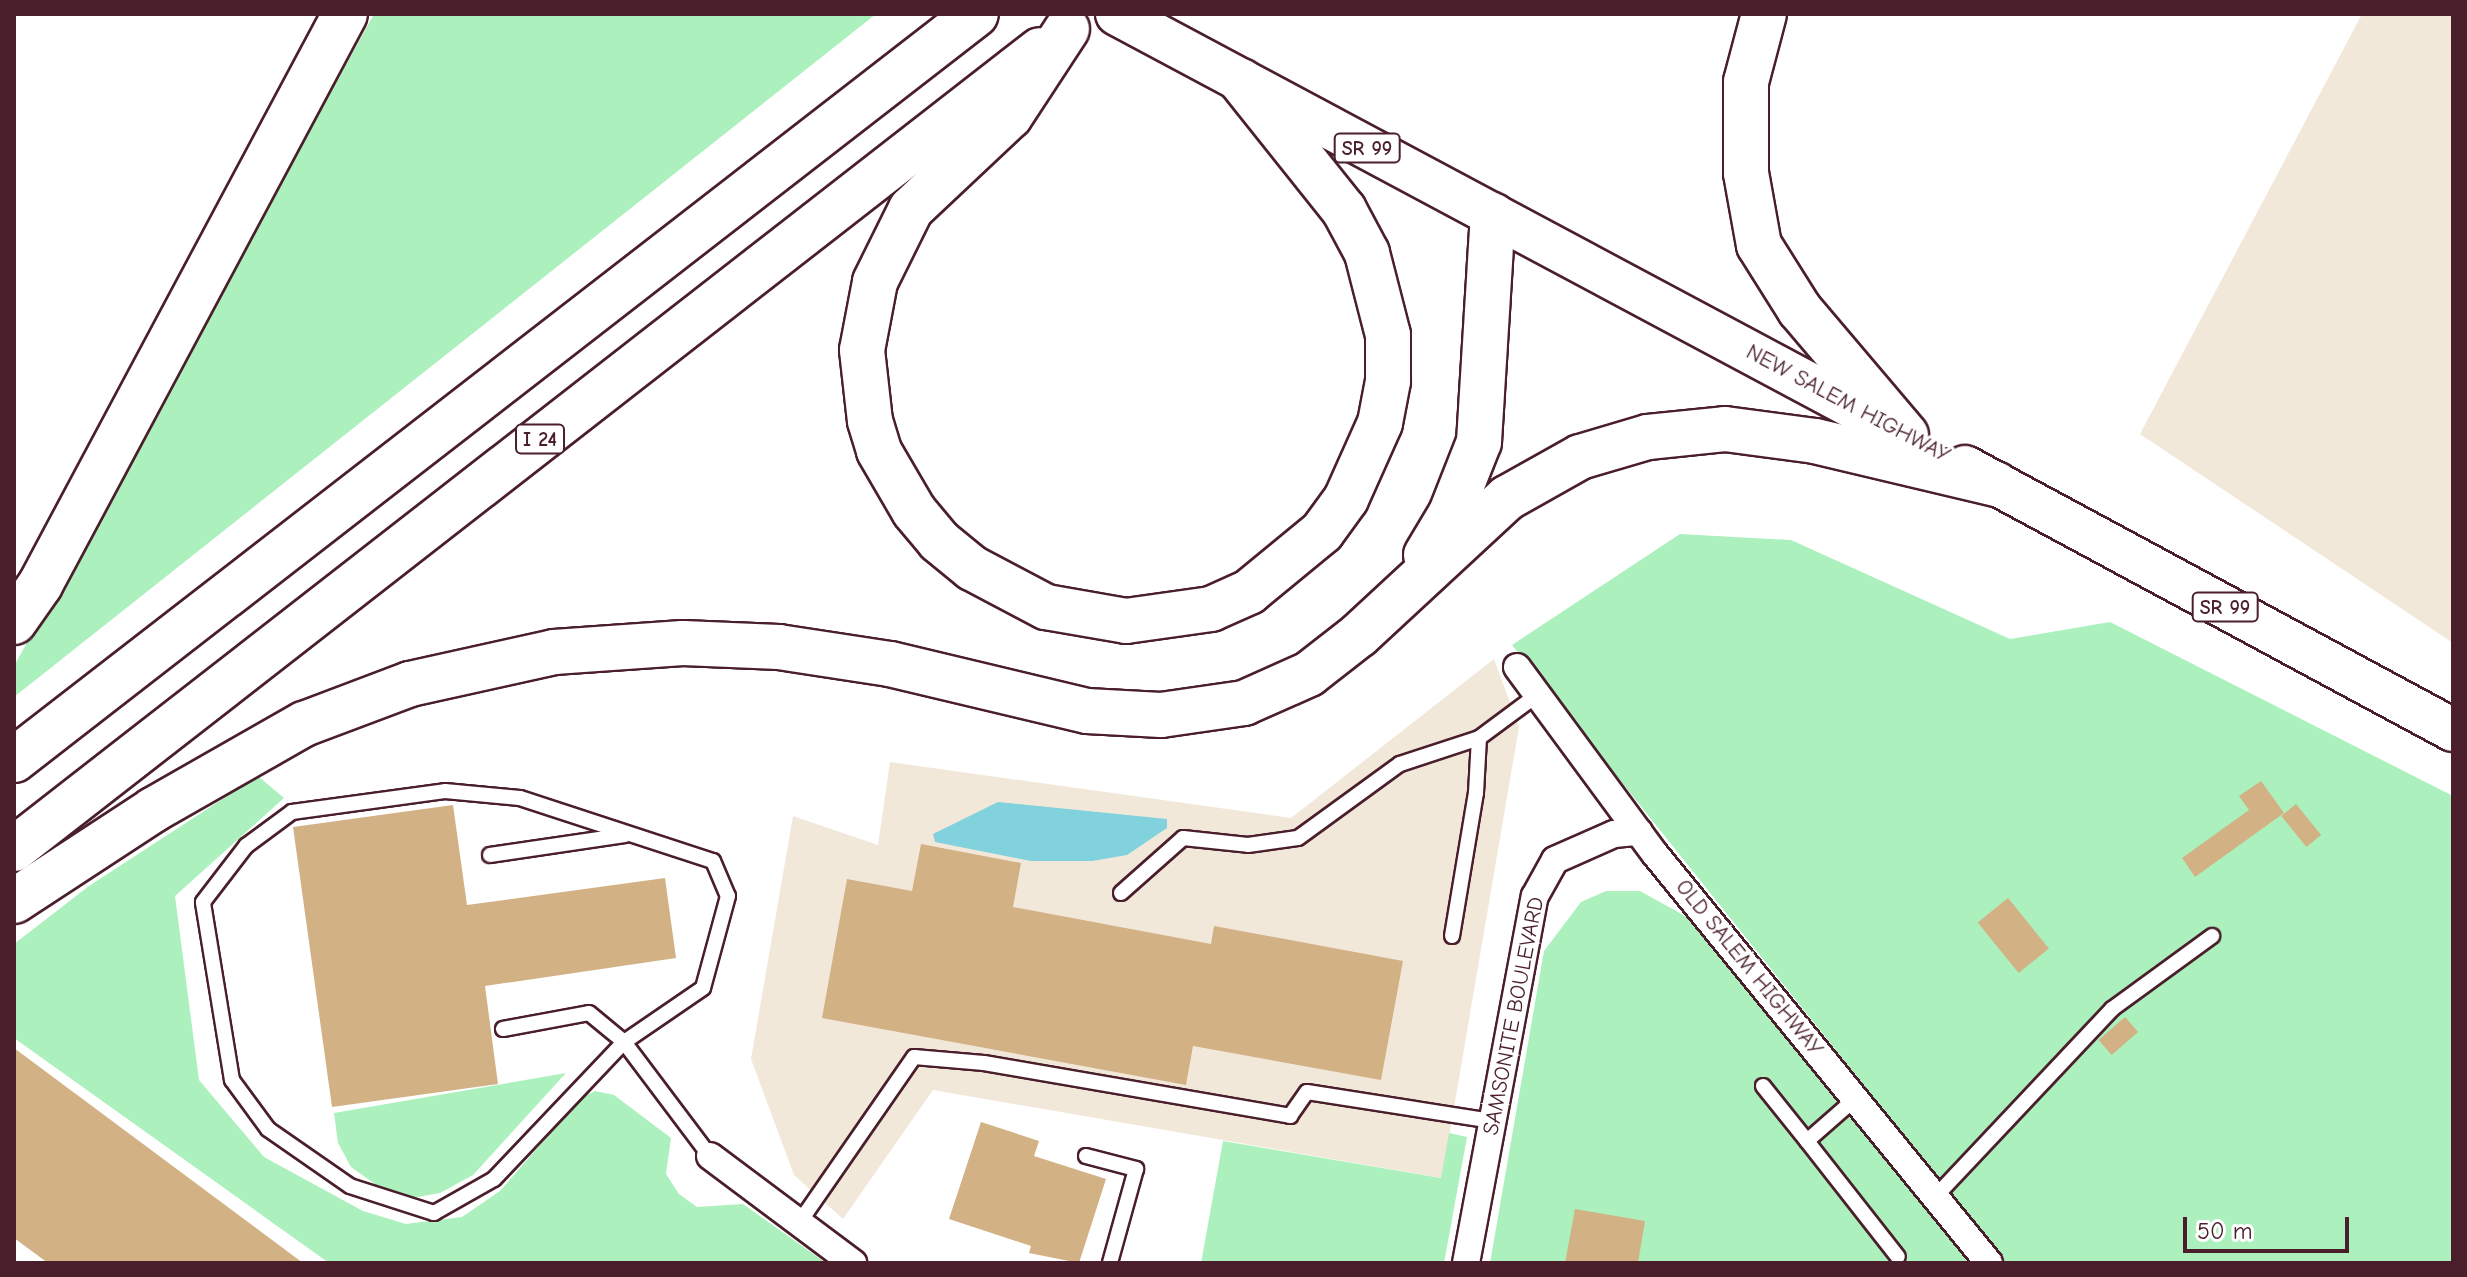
<!DOCTYPE html>
<html>
<head>
<meta charset="utf-8">
<style>
  body { margin:0 }
  #map { position:relative; width:2467px; height:1277px; overflow:hidden; background:#fff; font-family:"Comic Neue",sans-serif }
  div>[style] { position:absolute }
  [style*='--x'] { left:calc(var(--x)*1px); top:calc(var(--y)*1px); width:calc(var(--w)*1px); rotate:calc(var(--a)*1deg) }
  .built>* { inset:0; background:#f2e8da }
  .green>* { inset:0; background:#acf1bd }
  .water>* { inset:0; background:#81d2dc }
  .building>* { inset:0; background:#d2b185; transform-origin:0 0 }
  .roads { filter:drop-shadow(2px 0 #4a1f2b) drop-shadow(-2px 0 #4a1f2b) drop-shadow(0 2px #4a1f2b) drop-shadow(0 -2px #4a1f2b) }
  .lane>* { height:14px; margin:-7px; padding:0 7px; transform-origin:7px; border-radius:7px; background:#fff }
  .street>* { height:26px; margin:-13px; padding:0 13px; transform-origin:13px; border-radius:13px; background:#fff }
  .primary>* { height:42px; margin:-21px; padding:0 21px; transform-origin:21px; border-radius:21px; background:#fff }
  .highway>* { height:44px; margin:-22px; padding:0 22px; transform-origin:22px; border-radius:22px; background:#fff }
  span { translate:-50% -50%; white-space:nowrap; text-align:center; line-height:1.15; -webkit-text-stroke:6px #fff; paint-order:stroke }
  .shield-label span { padding:2px 6px; background:#fff; border:2px solid; border-radius:6px; -webkit-text-stroke-width:0 }
  .shield-label { font-size:20px; color:#4a1f2b; font-weight:700 }
  .street-label { font-size:22px; color:#4a1f2b }
  .frame { position:absolute; inset:0; border:16px solid #4a1f2b; pointer-events:none }
  .scale { position:absolute; left:2183px; top:1217px; width:166px; height:36px; box-sizing:border-box; border:4px solid #4a1f2b; border-top:0; padding-left:10px; font-size:24px; line-height:28px; white-space:nowrap; color:#4a1f2b; -webkit-text-stroke:6px #fff; paint-order:stroke }
</style>
</head>
<body>
<div id="map">
  <div class="built">
    <i style="clip-path:polygon(2362px 14px,2453px 14px,2453px 643px,2140px 434px)"></i>
    <i style="clip-path:polygon(1494px 659px,1519px 727px,1442px 1178px,933px 1090px,843px 1219px,794px 1175px,751px 1059px,793px 816px,878px 845px,890px 762px,1291px 818px)"></i>
  </div>
  <div class="green">
    <i style="clip-path:polygon(374px 14px,876px 14px,14px 697px,14px 666px)"></i>
    <i style="clip-path:polygon(1680px 534px,1791px 540px,2010px 639px,2110px 622px,2453px 796px,2453px 1263px,2006px 1263px,1512px 645px)"></i>
    <i style="clip-path:polygon(258px 776px,284px 798px,175px 896px,199px 1080px,264px 1157px,363px 1211px,406px 1224px,462px 1217px,500px 1191px,581px 1098px,595px 1091px,614px 1095px,671px 1138px,666px 1174px,679px 1194px,697px 1207px,743px 1204px,826px 1263px,329px 1263px,14px 1038px,14px 944px,89px 886px)"></i>
    <i style="clip-path:polygon(1606px 891px,1640px 891px,1696px 922px,1974px 1263px,1490px 1263px,1544px 951px,1581px 902px)"></i>
    <i style="clip-path:polygon(566px 1073px,473px 1175px,440px 1193px,412px 1198px,379px 1187px,351px 1167px,338px 1143px,334px 1113px)"></i>
    <i style="clip-path:polygon(1449px 1133px,1467px 1137px,1444px 1263px,1201px 1263px,1223px 1141px,1441px 1178px)"></i>
  </div>
  <div class="water">
    <i style="clip-path:polygon(998px 802px,1167px 819px,1167px 828px,1127px 855px,1092px 861px,1031px 861px,935px 842px,933px 834px)"></i>
  </div>
  <div class="building">
    <i style="clip-path:polygon(2261px 781px,2284px 813px,2195px 877px,2182px 858px,2249px 810px,2239px 796px)"></i>
    <i style="left:2296px;top:804px;width:40px;height:19px;rotate:51deg"></i>
    <i style="clip-path:polygon(453px 805px,467px 905px,665px 878px,676px 958px,485px 986px,498px 1084px,332px 1107px,293px 827px)"></i>
    <i style="clip-path:polygon(921px 844px,1021px 863px,1013px 907px,1211px 944px,1214px 926px,1403px 961px,1381px 1080px,1193px 1046px,1186px 1085px,822px 1018px,847px 879px,912px 891px)"></i>
    <i style="left:2008px;top:898px;width:65px;height:39px;rotate:51deg"></i>
    <i style="left:2125px;top:1017px;width:20px;height:35px;rotate:49deg"></i>
    <i style="clip-path:polygon(14px 1048px,303px 1263px,48px 1263px,14px 1238px)"></i>
    <i style="clip-path:polygon(981px 1122px,1039px 1141px,1034px 1156px,1106px 1179px,1079px 1263px,1029px 1253px,1031px 1246px,949px 1219px)"></i>
    <i style="clip-path:polygon(1575px 1209px,1645px 1221px,1638px 1263px,1565px 1263px)"></i>
  </div>
  <div class="roads">
    <div class="lane">
      <i style="--x:490;--y:855;--w:136;--a:-8.4"></i>
      <i style="--x:1121;--y:893;--w:83;--a:-41.6"></i>
      <i style="--x:1183;--y:838;--w:65;--a:6.1"></i>
      <i style="--x:1248;--y:845;--w:50;--a:-8"></i>
      <i style="--x:1298;--y:838;--w:126;--a:-36"></i>
      <i style="--x:1400;--y:764;--w:83;--a:-18.2"></i>
      <i style="--x:1452;--y:936;--w:145;--a:-80.5"></i>
      <i style="--x:1476;--y:793;--w:55;--a:-86.9"></i>
      <i style="--x:1479;--y:738;--w:72;--a:-36.6"></i>
      <i style="--x:503;--y:1029;--w:87;--a:-10.5"></i>
      <i style="--x:589;--y:1013;--w:45;--a:39.6"></i>
      <i style="--x:624;--y:1042;--w:189;--a:133.5"></i>
      <i style="--x:494;--y:1179;--w:69;--a:150.5"></i>
      <i style="--x:434;--y:1213;--w:88;--a:-162.2"></i>
      <i style="--x:350;--y:1186;--w:100;--a:-145.2"></i>
      <i style="--x:268;--y:1129;--w:61;--a:-126.3"></i>
      <i style="--x:232;--y:1080;--w:180;--a:-99.3"></i>
      <i style="--x:203;--y:902;--w:71;--a:-52.5"></i>
      <i style="--x:246;--y:846;--w:57;--a:-36.5"></i>
      <i style="--x:292;--y:812;--w:154;--a:-7.8"></i>
      <i style="--x:445;--y:791;--w:75;--a:5.3"></i>
      <i style="--x:520;--y:798;--w:203;--a:18.1"></i>
      <i style="--x:713;--y:861;--w:38;--a:67"></i>
      <i style="--x:728;--y:896;--w:95;--a:105.2"></i>
      <i style="--x:703;--y:988;--w:96;--a:145.6"></i>
      <i style="--x:624;--y:1042;--w:143;--a:53"></i>
      <i style="--x:1763;--y:1086;--w:70;--a:51.3"></i>
      <i style="--x:1807;--y:1141;--w:64;--a:-41.2"></i>
      <i style="--x:1807;--y:1141;--w:147;--a:51.9"></i>
      <i style="--x:1086;--y:1156;--w:52;--a:14.6"></i>
      <i style="--x:1136;--y:1169;--w:98;--a:105.5"></i>
      <i style="--x:1935;--y:1197;--w:258;--a:-46.7"></i>
      <i style="--x:2112;--y:1009;--w:124;--a:-36.1"></i>
      <i style="--x:799;--y:1223;--w:202;--a:-55.3"></i>
      <i style="--x:914;--y:1057;--w:70;--a:4.9"></i>
      <i style="--x:984;--y:1063;--w:311;--a:9.8"></i>
      <i style="--x:1290;--y:1116;--w:29;--a:-55"></i>
      <i style="--x:1307;--y:1092;--w:188;--a:8.9"></i>
    </div>
    <div class="street">
      <i style="--x:1517;--y:667;--w:232;--a:53.6"></i>
      <i style="--x:1655;--y:854;--w:528;--a:50.76"></i>
      <i style="--x:710;--y:1156;--w:179;--a:36.8"></i>
      <i style="--x:1466;--y:1263;--w:373;--a:-79.4"></i>
      <i style="--x:1535;--y:896;--w:41;--a:-60.9"></i>
      <i style="--x:1555;--y:860;--w:64;--a:-23.8"></i>
      <i style="--x:1614;--y:834;--w:25;--a:-5"></i>
    </div>
    <div class="primary">
      <i style="--x:1117;--y:14;--w:891;--a:28.12"></i>
      <i style="--x:1965;--y:467;--w:554;--a:28.32"></i>
    </div>
    <div class="highway">
      <i style="--x:1764;--y:14;--w:70;--a:104.8"></i>
      <i style="--x:1746;--y:82;--w:91;--a:90"></i>
      <i style="--x:1746;--y:173;--w:73;--a:79.8"></i>
      <i style="--x:1759;--y:245;--w:77;--a:57.8"></i>
      <i style="--x:1800;--y:310;--w:164;--a:49.7"></i>
      <i style="--x:1067;--y:29;--w:104;--a:123.2"></i>
      <i style="--x:1010;--y:116;--w:136;--a:136.8"></i>
      <i style="--x:911;--y:209;--w:81;--a:116.3"></i>
      <i style="--x:875;--y:282;--w:69;--a:100.8"></i>
      <i style="--x:862;--y:350;--w:71;--a:83.6"></i>
      <i style="--x:870;--y:421;--w:31;--a:73"></i>
      <i style="--x:879;--y:451;--w:69;--a:59.7"></i>
      <i style="--x:914;--y:511;--w:39;--a:50"></i>
      <i style="--x:939;--y:541;--w:43;--a:39.3"></i>
      <i style="--x:972;--y:568;--w:84;--a:27.8"></i>
      <i style="--x:1046;--y:607;--w:81;--a:9.9"></i>
      <i style="--x:1126;--y:621;--w:86;--a:-8"></i>
      <i style="--x:1211;--y:609;--w:42;--a:-24.1"></i>
      <i style="--x:1249;--y:592;--w:94;--a:-39.4"></i>
      <i style="--x:1322;--y:532;--w:41;--a:-54"></i>
      <i style="--x:1346;--y:499;--w:83;--a:-65.9"></i>
      <i style="--x:1380;--y:423;--w:43;--a:-79.2"></i>
      <i style="--x:1388;--y:381;--w:46;--a:-90"></i>
      <i style="--x:1388;--y:335;--w:85;--a:-104.4"></i>
      <i style="--x:1367;--y:253;--w:49;--a:-118.1"></i>
      <i style="--x:1344;--y:210;--w:165;--a:-128.6"></i>
      <i style="--x:1426;--y:555;--w:49;--a:-59.2"></i>
      <i style="--x:1451;--y:513;--w:76;--a:-68.5"></i>
      <i style="--x:1479;--y:442;--w:227;--a:-86.5"></i>
      <i style="--x:14;--y:622;--w:45;--a:-54.9"></i>
      <i style="--x:40;--y:585;--w:647;--a:-61.89"></i>
      <i style="--x:14;--y:760;--w:1217;--a:-37.79"></i>
      <i style="--x:14;--y:849;--w:1300;--a:-37.91"></i>
      <i style="--x:14;--y:901;--w:166;--a:-33.2"></i>
      <i style="--x:153;--y:810;--w:174;--a:-29.7"></i>
      <i style="--x:304;--y:724;--w:113;--a:-20.7"></i>
      <i style="--x:410;--y:684;--w:148;--a:-12.5"></i>
      <i style="--x:554;--y:652;--w:129;--a:-4"></i>
      <i style="--x:683;--y:643;--w:96;--a:2.4"></i>
      <i style="--x:779;--y:647;--w:112;--a:8.7"></i>
      <i style="--x:890;--y:664;--w:203;--a:13.4"></i>
      <i style="--x:1087;--y:711;--w:74;--a:3.1"></i>
      <i style="--x:1161;--y:715;--w:84;--a:-8.2"></i>
      <i style="--x:1244;--y:703;--w:71;--a:-24"></i>
      <i style="--x:1309;--y:674;--w:63;--a:-38"></i>
      <i style="--x:1359;--y:635;--w:202;--a:-42.8"></i>
      <i style="--x:1507;--y:498;--w:84;--a:-29.3"></i>
      <i style="--x:1580;--y:457;--w:71;--a:-16.4"></i>
      <i style="--x:1648;--y:437;--w:77;--a:-5.9"></i>
      <i style="--x:1725;--y:429;--w:91;--a:7.6"></i>
      <i style="--x:1815;--y:441;--w:186;--a:13.4"></i>
    </div>
  </div>
  <div class="shield-label">
    <span style="left:1367px;top:148px">SR 99</span>
    <span style="left:540px;top:439px">I 24</span>
    <span style="left:2225px;top:607px">SR 99</span>
  </div>
  <div class="street-label">
    <span style="left:1848px;top:404px;rotate:28deg">NEW SALEM HIGHWAY</span>
    <span style="left:1749px;top:968px;rotate:51deg">OLD SALEM HIGHWAY</span>
    <span style="left:1514px;top:1016px;rotate:-79deg">SAMSONITE BOULEVARD</span>
  </div>
  <div class="frame"></div>
  <div class="scale">50 m</div>
</div>
</body>
</html>
